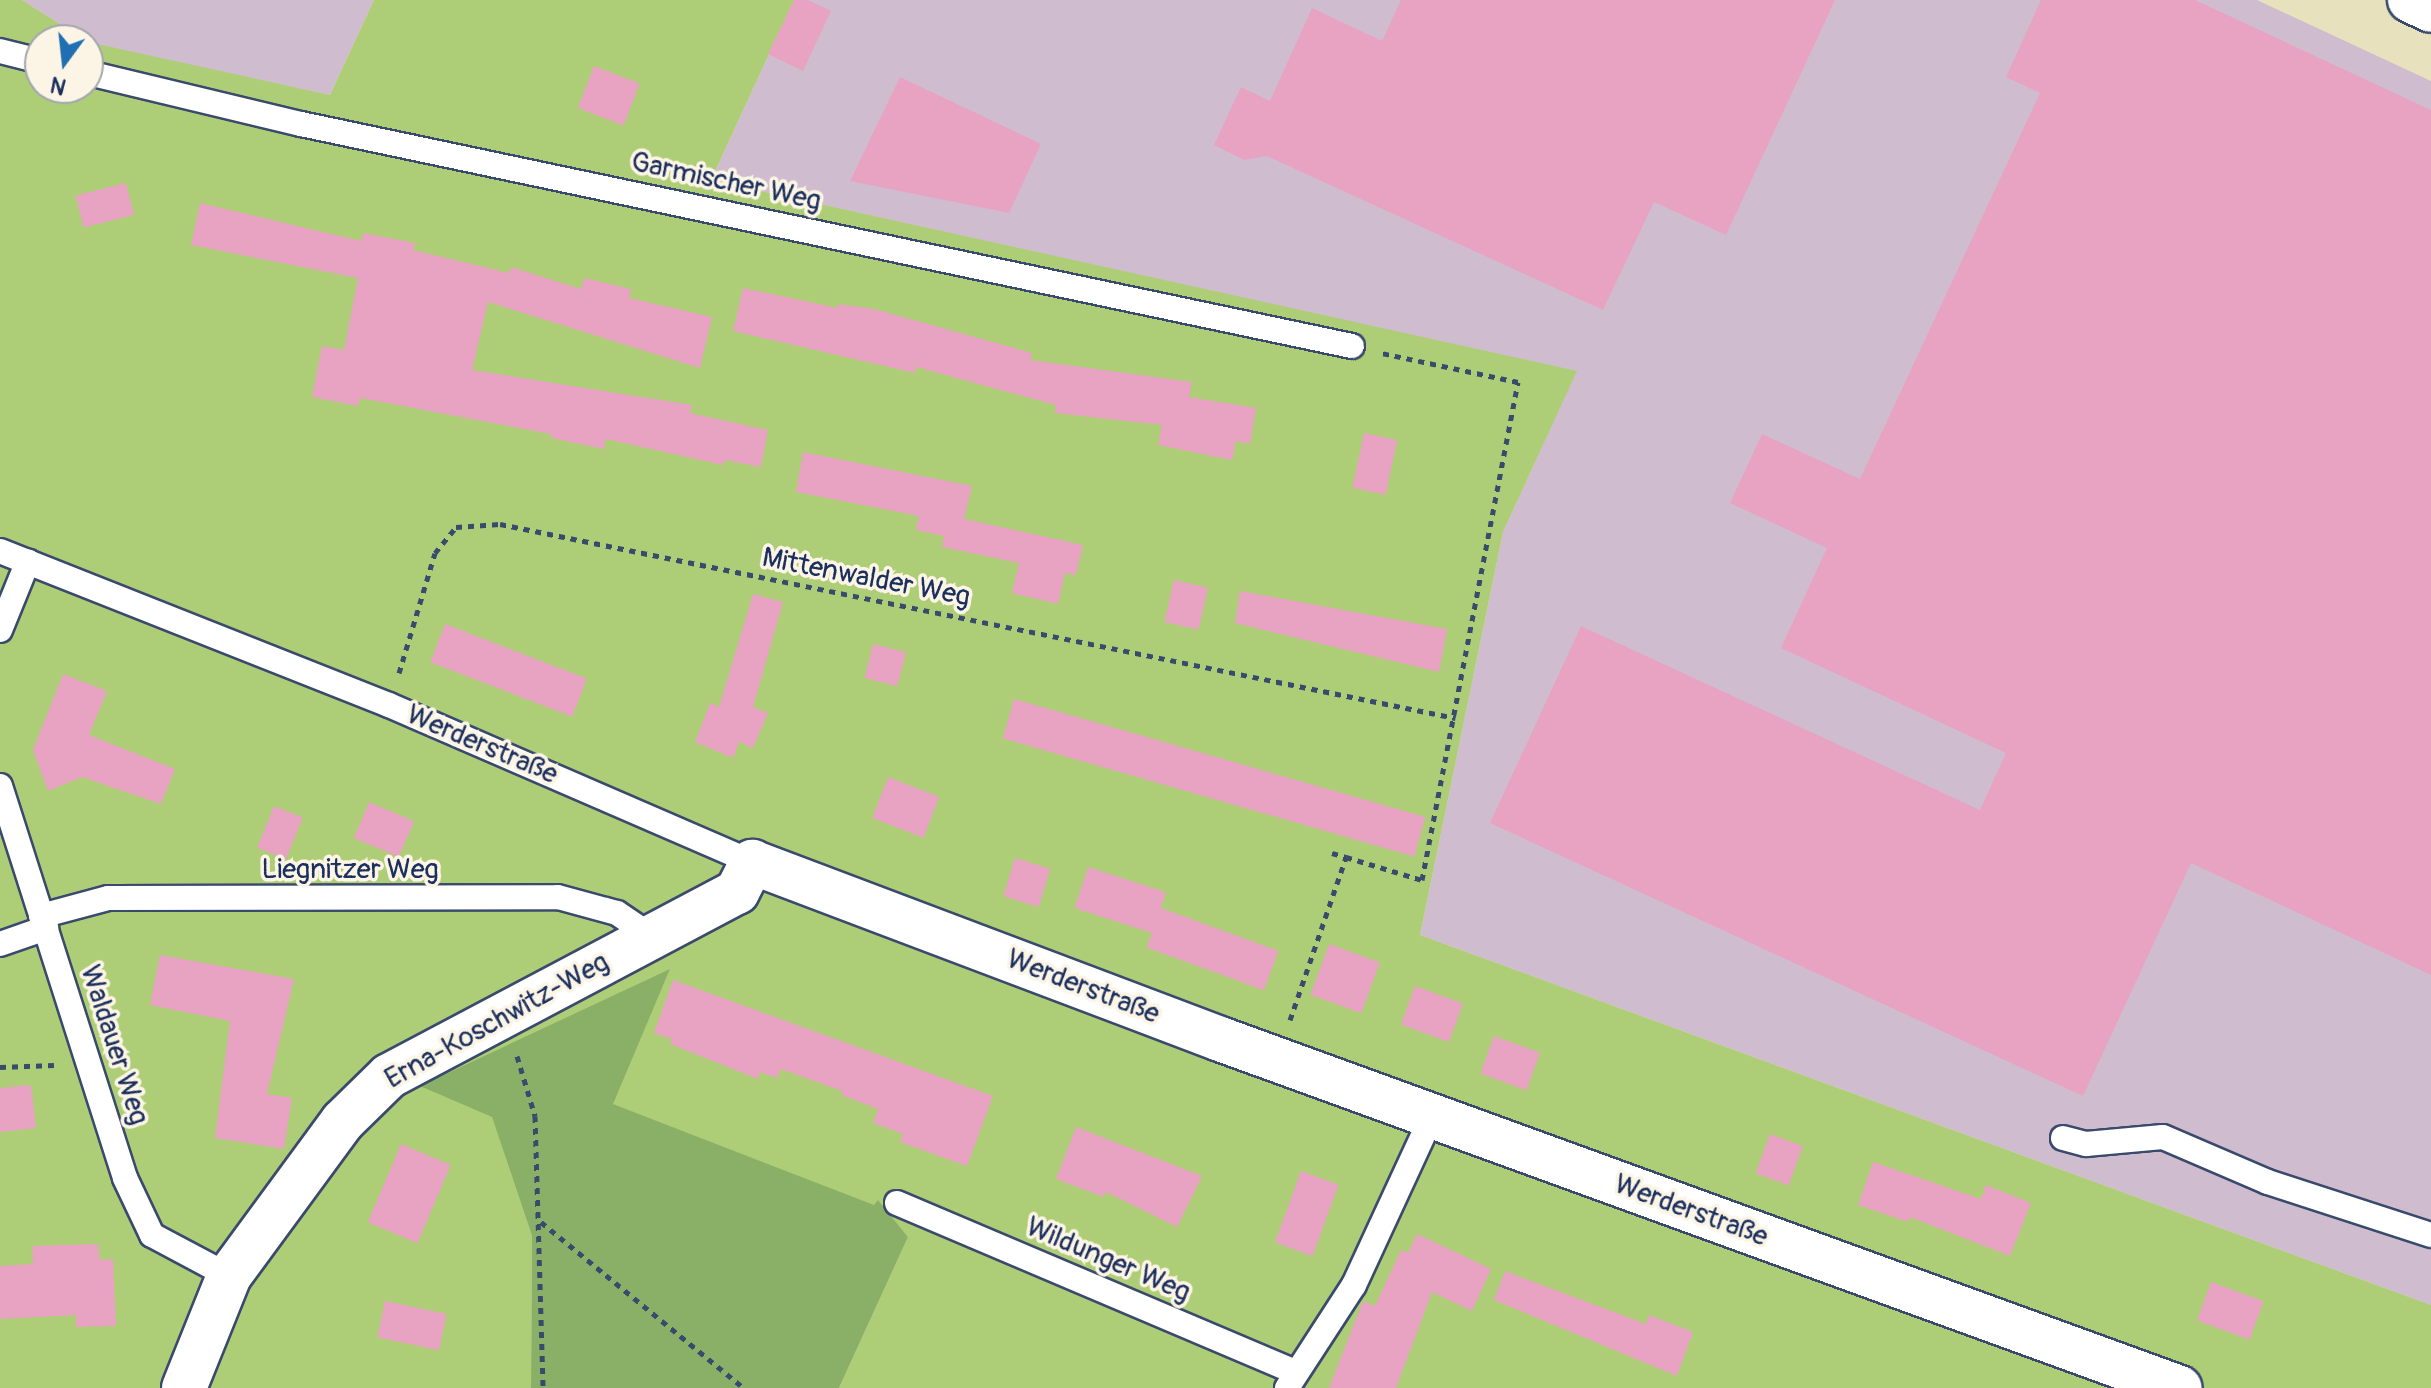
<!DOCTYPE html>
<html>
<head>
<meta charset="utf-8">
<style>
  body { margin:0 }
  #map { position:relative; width:2431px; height:1388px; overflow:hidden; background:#e8e1be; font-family:Pangolin,sans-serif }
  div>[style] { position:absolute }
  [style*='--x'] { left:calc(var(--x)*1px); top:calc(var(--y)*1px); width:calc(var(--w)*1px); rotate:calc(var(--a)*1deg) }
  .industrial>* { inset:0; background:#cfbdcf }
  .green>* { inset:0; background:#adcd76 }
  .forest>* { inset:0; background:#8ab067 }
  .building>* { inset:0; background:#e7a3c1; transform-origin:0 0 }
  .path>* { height:5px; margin-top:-2.5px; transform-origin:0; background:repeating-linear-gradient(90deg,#3a4a6c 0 6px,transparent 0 12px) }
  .roads { filter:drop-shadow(2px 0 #3a4a6c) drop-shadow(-2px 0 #3a4a6c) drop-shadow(0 2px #3a4a6c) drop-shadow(0 -2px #3a4a6c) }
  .lane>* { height:24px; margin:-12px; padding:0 12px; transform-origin:12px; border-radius:12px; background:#fff }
  .street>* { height:44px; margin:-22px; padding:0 22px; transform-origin:22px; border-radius:22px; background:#fff }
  span { translate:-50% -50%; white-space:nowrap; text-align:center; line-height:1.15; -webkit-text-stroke:7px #fcf5e5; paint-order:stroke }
  .street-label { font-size:28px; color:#1b2f5e }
  .north { position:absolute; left:24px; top:24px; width:80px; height:80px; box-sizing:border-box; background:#fcf5e5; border:2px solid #a2a6af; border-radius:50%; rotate:195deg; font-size:22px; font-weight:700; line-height:32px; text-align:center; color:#1b2f5e }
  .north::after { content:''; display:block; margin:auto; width:28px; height:36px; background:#1f6fb2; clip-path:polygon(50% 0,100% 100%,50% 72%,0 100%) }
</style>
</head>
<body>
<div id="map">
  <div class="industrial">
    <i style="clip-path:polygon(22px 0,374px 0,330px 95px,91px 44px)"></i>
    <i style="clip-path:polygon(794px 0,2257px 0,2431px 81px,2431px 1305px,1420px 935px,1503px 532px,1576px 372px,711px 180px)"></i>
  </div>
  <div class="green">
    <i style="clip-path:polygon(0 0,22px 0,85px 40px,40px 40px,40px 88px,88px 88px,88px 42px,330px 95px,374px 0,794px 0,711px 180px,1577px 371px,1503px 532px,1420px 935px,2431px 1305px,2431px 1388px,839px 1388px,908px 1237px,878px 1201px,875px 1206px,612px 1104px,669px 971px,421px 1086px,492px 1116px,532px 1236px,531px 1388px,0 1388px)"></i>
  </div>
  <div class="forest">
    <i style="clip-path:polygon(670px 969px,613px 1104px,874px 1205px,878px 1200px,908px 1237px,839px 1388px,531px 1388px,532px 1236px,492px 1117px,420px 1086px)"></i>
  </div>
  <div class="building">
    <i style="clip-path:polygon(794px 0,808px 0,831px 11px,803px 71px,768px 54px)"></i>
    <i style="clip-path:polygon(1401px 0,1835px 0,1726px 235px,1654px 202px,1603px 310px,1267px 156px,1244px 160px,1214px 145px,1241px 87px,1270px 101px,1312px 8px,1382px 41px)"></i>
    <i style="clip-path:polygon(2041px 0,2195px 0,2431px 110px,2431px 975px,2191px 863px,2083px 1096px,1490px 823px,1581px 626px,1980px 810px,2006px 753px,1781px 648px,1827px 548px,1730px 503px,1762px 434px,1860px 479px,2040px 93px,2006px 77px)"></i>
    <i style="left:594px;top:66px;width:49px;height:45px;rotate:21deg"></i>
    <i style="clip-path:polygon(900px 77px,1041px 144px,1009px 213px,850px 181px)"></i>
    <i style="left:126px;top:183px;width:33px;height:52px;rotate:76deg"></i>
    <i style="clip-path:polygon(200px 203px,361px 241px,363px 233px,415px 243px,413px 250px,509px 273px,511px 267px,581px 289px,584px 278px,631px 289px,629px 298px,712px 317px,700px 368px,488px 302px,472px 370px,692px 405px,690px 413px,768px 430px,761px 467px,724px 460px,723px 465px,606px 439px,604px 449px,551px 438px,551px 434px,360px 398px,358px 406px,312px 397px,322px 346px,344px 350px,358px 278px,191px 245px)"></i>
    <i style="clip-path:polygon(743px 288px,838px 308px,838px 304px,874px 309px,1032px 353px,1030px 360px,1192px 382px,1189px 397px,1256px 408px,1250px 444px,1236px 441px,1232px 460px,1158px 445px,1162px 425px,1055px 413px,1056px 405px,916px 367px,915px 373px,733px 331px)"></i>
    <i style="left:1364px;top:433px;width:34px;height:56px;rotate:12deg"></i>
    <i style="clip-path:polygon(803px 452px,972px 486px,964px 519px,1083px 545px,1076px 575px,1065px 573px,1058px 604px,1012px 593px,1019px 563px,942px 547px,944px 536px,916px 530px,919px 516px,796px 492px)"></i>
    <i style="left:1174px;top:580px;width:35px;height:43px;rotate:13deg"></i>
    <i style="clip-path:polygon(1240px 591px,1447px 629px,1439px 672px,1235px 623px)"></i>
    <i style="clip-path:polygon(753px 594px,783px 602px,753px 707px,768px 713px,753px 748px,739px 742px,733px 758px,695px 742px,710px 703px,719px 707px)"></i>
    <i style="left:445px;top:624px;width:152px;height:41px;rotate:21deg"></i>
    <i style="left:873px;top:644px;width:34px;height:35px;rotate:14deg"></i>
    <i style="clip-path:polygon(63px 674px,107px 691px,89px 735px,175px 769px,161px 804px,82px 777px,48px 791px,33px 750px)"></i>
    <i style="left:1014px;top:699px;width:428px;height:41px;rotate:16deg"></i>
    <i style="left:888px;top:777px;width:55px;height:44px;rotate:21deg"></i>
    <i style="left:369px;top:802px;width:49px;height:39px;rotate:23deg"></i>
    <i style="left:274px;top:806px;width:31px;height:45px;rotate:22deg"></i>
    <i style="left:1015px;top:858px;width:37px;height:40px;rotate:17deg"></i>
    <i style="left:1088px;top:867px;width:82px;height:43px;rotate:18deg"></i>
    <i style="left:1161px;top:908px;width:125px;height:42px;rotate:20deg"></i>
    <i style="left:1329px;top:944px;width:54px;height:54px;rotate:20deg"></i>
    <i style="clip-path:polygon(160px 955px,294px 979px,267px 1094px,292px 1098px,284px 1149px,215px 1138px,230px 1021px,150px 1005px)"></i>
    <i style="clip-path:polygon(673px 980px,993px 1096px,967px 1166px,900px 1142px,903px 1134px,873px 1123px,878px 1109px,841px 1095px,842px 1091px,781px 1069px,777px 1078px,760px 1072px,758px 1079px,670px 1044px,672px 1039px,654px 1033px)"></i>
    <i style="left:1415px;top:986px;width:51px;height:41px;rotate:20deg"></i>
    <i style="left:1494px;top:1036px;width:49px;height:40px;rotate:20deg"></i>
    <i style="clip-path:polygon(31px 1085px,36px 1128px,0 1132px,0 1088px)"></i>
    <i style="clip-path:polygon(1076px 1127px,1202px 1176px,1177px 1227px,1106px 1192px,1104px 1197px,1056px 1179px)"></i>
    <i style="left:1770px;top:1134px;width:35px;height:42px;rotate:20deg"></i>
    <i style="left:401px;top:1144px;width:54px;height:85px;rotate:23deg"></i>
    <i style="clip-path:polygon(1873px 1162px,1981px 1199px,1986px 1185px,2031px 1203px,2010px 1256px,1910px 1217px,1908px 1222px,1858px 1205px)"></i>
    <i style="left:1301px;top:1171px;width:40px;height:76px;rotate:20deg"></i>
    <i style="clip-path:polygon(1417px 1234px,1491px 1269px,1472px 1311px,1432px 1292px,1396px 1388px,1329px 1388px,1363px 1301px,1375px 1306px,1401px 1250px,1408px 1253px)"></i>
    <i style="clip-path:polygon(98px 1244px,100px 1260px,113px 1259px,116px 1326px,76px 1327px,76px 1315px,0 1319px,0 1266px,33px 1264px,32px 1246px)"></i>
    <i style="clip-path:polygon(1505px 1271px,1646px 1324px,1649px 1315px,1693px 1332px,1677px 1376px,1494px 1300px)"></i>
    <i style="left:2211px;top:1282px;width:56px;height:41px;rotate:20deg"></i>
    <i style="left:385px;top:1301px;width:63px;height:37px;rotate:12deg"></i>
  </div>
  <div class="path">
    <i style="--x:399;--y:673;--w:125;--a:-73.3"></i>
    <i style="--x:435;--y:553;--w:33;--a:-51"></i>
    <i style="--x:456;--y:527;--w:44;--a:-3.9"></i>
    <i style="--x:500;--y:524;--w:975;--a:11.48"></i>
    <i style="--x:1332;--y:853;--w:15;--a:16"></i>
    <i style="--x:1290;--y:1020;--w:172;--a:-71"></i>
    <i style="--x:1346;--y:857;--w:79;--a:16.8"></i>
    <i style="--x:1422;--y:880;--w:507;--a:-79.09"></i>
    <i style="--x:1518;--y:382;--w:139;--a:-168"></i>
    <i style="--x:517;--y:1056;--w:63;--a:73.3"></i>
    <i style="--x:535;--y:1116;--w:272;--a:88.3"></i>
    <i style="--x:0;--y:1067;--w:54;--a:-2.1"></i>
    <i style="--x:541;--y:1222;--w:262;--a:39.3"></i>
  </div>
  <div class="roads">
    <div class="lane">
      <i style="--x:0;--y:51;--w:41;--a:14"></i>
      <i style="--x:88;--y:73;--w:219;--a:13.5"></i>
      <i style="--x:301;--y:124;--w:1074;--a:11.93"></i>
      <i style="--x:0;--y:551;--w:418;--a:21.6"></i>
      <i style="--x:389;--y:705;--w:395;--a:23.4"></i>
      <i style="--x:0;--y:630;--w:74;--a:-67.9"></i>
      <i style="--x:0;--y:786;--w:411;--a:72.3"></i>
      <i style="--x:125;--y:1178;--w:63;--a:64.7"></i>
      <i style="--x:152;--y:1235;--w:87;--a:28"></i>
      <i style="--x:41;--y:916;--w:69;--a:-15"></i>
      <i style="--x:108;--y:898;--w:450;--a:-0.1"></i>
      <i style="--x:558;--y:897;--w:61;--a:15.2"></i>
      <i style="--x:617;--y:913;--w:41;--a:34.1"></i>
      <i style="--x:0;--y:944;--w:49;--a:-19.2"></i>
      <i style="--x:2063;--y:1138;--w:24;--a:15"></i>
      <i style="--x:2086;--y:1144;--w:77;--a:-5.2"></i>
      <i style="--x:2163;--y:1137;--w:114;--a:23.2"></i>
      <i style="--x:2268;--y:1182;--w:171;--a:18"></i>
      <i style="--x:897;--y:1203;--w:432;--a:23"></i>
      <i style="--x:1287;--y:1388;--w:123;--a:-57"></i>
      <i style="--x:1354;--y:1285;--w:186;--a:-65.2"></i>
    </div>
    <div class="street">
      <i style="--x:2410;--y:0;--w:23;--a:25"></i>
      <i style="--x:184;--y:1388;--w:121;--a:-68.1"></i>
      <i style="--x:229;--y:1276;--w:192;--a:-53.7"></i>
      <i style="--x:343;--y:1121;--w:64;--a:-44.4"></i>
      <i style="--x:389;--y:1076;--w:394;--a:-27.9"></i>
      <i style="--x:737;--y:892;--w:34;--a:-63"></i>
      <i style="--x:752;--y:862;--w:500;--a:20.72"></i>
      <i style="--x:1220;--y:1039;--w:1021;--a:19.98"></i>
    </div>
  </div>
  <div class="street-label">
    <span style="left:726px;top:182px;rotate:12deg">Garmischer Weg</span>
    <span style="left:866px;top:578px;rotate:11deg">Mittenwalder Weg</span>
    <span style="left:482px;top:745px;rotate:23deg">Werderstraße</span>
    <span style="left:350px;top:870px">Liegnitzer Weg</span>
    <span style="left:1083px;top:987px;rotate:21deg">Werderstraße</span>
    <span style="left:497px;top:1021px;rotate:-29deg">Erna-Koschwitz-Weg</span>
    <span style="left:114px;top:1045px;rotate:72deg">Waldauer Weg</span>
    <span style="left:1691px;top:1211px;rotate:20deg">Werderstraße</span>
    <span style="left:1108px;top:1260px;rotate:23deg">Wildunger Weg</span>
  </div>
  <div class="north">N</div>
</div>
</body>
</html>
